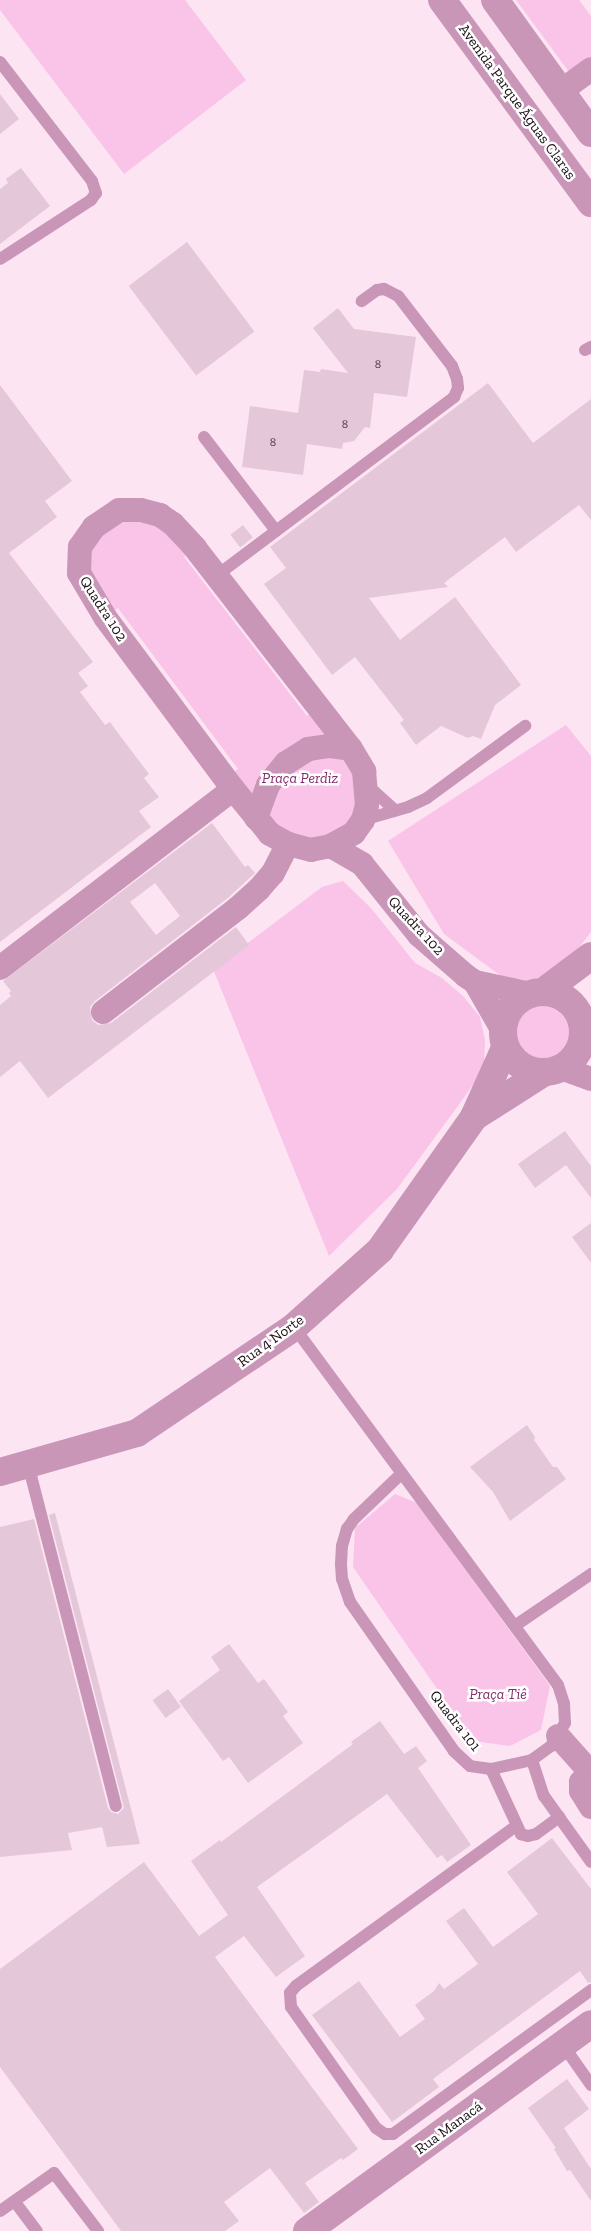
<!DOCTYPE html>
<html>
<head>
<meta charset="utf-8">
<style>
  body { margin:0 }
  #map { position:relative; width:591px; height:2231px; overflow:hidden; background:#fce4f3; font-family:"Zilla Slab",serif }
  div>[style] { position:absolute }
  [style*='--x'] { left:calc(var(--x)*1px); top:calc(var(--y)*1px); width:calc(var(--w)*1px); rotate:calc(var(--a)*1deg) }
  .green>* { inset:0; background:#fac3e8 }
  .building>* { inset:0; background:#e5c7da; transform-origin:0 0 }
  .service>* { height:12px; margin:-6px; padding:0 6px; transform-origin:6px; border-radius:6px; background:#c996b8 }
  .minor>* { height:24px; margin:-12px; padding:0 12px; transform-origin:12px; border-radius:12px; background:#c996b8 }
  .tertiary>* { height:28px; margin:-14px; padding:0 14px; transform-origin:14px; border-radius:14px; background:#c996b8 }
  .tertiary>.ring { margin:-14px; padding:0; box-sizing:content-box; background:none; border:28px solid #c996b8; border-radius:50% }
  span { translate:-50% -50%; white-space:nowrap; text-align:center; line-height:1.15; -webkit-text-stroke:5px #fff; paint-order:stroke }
  .number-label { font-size:12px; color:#4b3c46 }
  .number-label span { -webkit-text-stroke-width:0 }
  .street-label { font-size:15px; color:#180e15 }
  .park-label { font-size:15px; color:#822e6c; font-style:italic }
</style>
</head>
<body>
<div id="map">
  <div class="green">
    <i style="clip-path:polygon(0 0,185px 0,246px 80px,124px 174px,0 10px)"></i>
    <i style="clip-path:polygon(516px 0,579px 0,591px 16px,591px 65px,575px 80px)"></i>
    <i style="clip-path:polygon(141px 510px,195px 548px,184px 557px,307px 716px,318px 708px,364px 771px,354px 833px,288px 844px,226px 779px,238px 769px,118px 608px,105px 617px,80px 547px)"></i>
    <i style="clip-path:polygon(566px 725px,591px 756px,591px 932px,566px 964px,531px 981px,501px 976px,444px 934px,388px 841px)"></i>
    <i style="clip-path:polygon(343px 881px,371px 908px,415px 963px,442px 978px,463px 996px,480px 1017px,485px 1040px,484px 1069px,463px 1099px,397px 1189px,329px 1256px,213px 969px,322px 887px)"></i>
    <i style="clip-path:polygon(555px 994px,566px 999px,575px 1007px,581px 1018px,583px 1031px,582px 1043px,577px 1055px,568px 1064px,530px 1071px,519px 1065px,510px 1056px,505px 1019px,519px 999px)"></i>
    <i style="clip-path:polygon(395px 1494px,417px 1503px,550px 1686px,541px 1730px,510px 1746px,473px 1741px,353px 1567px,355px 1528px)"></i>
  </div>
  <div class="building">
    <i style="clip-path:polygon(0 94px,19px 119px,0 134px)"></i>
    <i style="clip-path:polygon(21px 168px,50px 206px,0 244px,0 189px,8px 183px,6px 179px)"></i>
    <i style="left:187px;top:242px;width:112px;height:73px;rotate:53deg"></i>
    <i style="clip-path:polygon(338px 308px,354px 329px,416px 337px,407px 397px,374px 393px,370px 428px,365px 427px,354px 441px,343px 443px,342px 449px,307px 444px,303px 475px,242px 467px,250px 406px,298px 413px,304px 370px,320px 372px,321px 369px,348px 373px,313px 328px)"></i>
    <i style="clip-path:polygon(488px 383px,533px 443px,591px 399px,591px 520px,579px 505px,516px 552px,505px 537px,444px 583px,448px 587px,369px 598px,400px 640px,455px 597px,521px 685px,495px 705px,481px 739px,473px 736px,468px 738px,441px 726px,416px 745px,400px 723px,404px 720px,355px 657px,332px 675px,264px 584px,286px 568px,270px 547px)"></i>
    <i style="clip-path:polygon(0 385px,72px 481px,45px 501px,57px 517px,9px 553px,93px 662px,78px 673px,88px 686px,80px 692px,105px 725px,110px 722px,115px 729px,149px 774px,144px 778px,159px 797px,139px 811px,151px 827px,0 942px)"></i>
    <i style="left:243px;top:525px;width:16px;height:16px;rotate:52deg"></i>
    <i style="clip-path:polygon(evenodd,212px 823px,245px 867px,248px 865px,255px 873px,229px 897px,95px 1001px,90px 1007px,92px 1020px,98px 1025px,111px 1023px,236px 927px,249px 945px,48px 1098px,20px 1061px,0 1077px,0 1005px,11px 996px,9px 993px,11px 991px,3px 981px,212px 823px,155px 883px,180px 916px,156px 935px,130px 902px,155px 883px)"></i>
    <i style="clip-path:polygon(565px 1131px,591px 1166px,591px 1198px,566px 1165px,535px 1188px,518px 1164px)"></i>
    <i style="clip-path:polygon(591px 1223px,591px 1263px,572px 1237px)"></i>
    <i style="clip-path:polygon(527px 1425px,535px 1437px,534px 1440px,553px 1467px,557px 1467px,566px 1479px,510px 1521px,493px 1492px,470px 1467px)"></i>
    <i style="clip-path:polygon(55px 1513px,140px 1844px,107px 1847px,102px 1827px,68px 1833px,72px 1850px,0 1857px,0 1527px,34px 1519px,108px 1808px,111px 1812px,118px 1814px,124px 1808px,49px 1515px)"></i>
    <i style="clip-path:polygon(229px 1644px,258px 1683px,264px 1679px,288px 1712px,283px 1716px,303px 1743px,248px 1783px,229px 1757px,223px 1761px,179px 1701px,220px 1670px,211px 1657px)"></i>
    <i style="left:168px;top:1689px;width:22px;height:19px;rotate:54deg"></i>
    <i style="clip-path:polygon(380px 1721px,404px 1754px,416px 1746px,427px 1761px,418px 1768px,471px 1845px,447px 1862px,442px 1855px,437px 1858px,387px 1794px,257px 1887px,305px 1956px,276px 1977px,244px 1936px,215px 1957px,358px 2149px,343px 2160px,341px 2158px,305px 2183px,319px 2202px,304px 2213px,270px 2168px,224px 2202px,239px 2221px,225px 2231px,121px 2231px,0 2067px,0 1969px,144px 1862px,199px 1936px,228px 1915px,191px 1861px,220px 1840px,221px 1842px,353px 1744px,351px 1742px)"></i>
    <i style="clip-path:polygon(552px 1838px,591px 1889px,591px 1982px,588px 1983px,580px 1971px,433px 2079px,439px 2087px,392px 2122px,312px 2015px,359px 1981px,400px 2037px,425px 2019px,415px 2005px,434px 1991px,439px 1983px,444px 1989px,478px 1964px,446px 1921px,464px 1908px,493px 1947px,538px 1914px,507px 1872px)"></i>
    <i style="clip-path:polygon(567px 2079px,589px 2109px,564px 2128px,591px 2169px,591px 2201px,570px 2170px,567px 2171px,554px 2149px,556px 2148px,528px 2108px)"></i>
  </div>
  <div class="service">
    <i style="--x:0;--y:62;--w:150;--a:52.3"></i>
    <i style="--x:92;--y:181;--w:13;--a:72"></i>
    <i style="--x:96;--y:193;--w:9;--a:126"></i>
    <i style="--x:91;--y:200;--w:108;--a:147"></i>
    <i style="--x:585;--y:350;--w:7;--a:-27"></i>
    <i style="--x:204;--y:437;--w:118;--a:52.5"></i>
    <i style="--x:216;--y:576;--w:298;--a:-36.9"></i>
    <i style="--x:454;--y:397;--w:10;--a:-66"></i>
    <i style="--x:458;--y:388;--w:9;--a:-96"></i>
    <i style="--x:457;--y:379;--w:14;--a:-111"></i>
    <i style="--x:452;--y:366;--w:88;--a:-127.6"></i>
    <i style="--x:398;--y:296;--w:16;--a:-153"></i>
    <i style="--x:384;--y:289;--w:7;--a:172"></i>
    <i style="--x:377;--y:290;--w:19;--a:144"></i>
    <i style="--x:367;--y:785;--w:38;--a:42"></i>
    <i style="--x:363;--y:820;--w:47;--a:-16.1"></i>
    <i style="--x:408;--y:807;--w:21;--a:-25"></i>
    <i style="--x:427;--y:798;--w:122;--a:-36.3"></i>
    <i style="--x:294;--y:1327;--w:445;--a:53.6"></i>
    <i style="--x:558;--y:1685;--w:20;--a:72"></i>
    <i style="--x:564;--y:1704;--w:19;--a:87"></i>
    <i style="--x:565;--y:1723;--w:27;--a:121"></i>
    <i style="--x:551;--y:1746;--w:24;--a:144"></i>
    <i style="--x:532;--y:1760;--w:42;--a:167.6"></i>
    <i style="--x:491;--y:1769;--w:21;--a:-172"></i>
    <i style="--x:470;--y:1766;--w:22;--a:-137"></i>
    <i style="--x:454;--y:1751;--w:182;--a:-124.9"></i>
    <i style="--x:350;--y:1602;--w:24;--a:-109"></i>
    <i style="--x:342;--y:1579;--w:15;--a:-94"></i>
    <i style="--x:341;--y:1564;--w:18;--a:-87"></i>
    <i style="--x:342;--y:1546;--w:18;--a:-74"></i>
    <i style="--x:347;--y:1529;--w:12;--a:-55"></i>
    <i style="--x:354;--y:1519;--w:66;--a:-43.8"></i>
    <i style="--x:28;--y:1464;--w:353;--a:75.6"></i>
    <i style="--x:516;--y:1625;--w:91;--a:-34.2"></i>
    <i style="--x:532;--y:1760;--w:38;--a:72"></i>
    <i style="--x:544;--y:1796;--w:81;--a:54.5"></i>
    <i style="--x:491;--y:1769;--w:72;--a:65.2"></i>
    <i style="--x:521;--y:1834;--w:7;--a:16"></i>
    <i style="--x:528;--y:1836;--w:8;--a:-14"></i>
    <i style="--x:536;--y:1834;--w:29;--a:-36"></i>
    <i style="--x:516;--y:1826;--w:272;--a:144"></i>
    <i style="--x:296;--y:1986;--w:9;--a:131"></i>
    <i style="--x:290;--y:1993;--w:14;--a:86"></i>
    <i style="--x:291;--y:2007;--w:148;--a:54.9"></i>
    <i style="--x:376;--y:2128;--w:11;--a:34"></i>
    <i style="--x:385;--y:2134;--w:8;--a:0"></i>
    <i style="--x:393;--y:2134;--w:245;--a:-36"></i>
    <i style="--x:563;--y:2045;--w:49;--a:55"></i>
    <i style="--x:15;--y:2202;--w:36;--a:53"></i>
    <i style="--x:0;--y:2211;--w:66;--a:-35.1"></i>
    <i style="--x:54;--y:2173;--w:73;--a:52.8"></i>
  </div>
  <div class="minor">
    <i style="--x:561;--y:91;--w:37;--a:-36"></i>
    <i style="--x:119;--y:510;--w:22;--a:0"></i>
    <i style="--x:141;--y:510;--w:20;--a:15"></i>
    <i style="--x:160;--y:515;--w:16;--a:35"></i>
    <i style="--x:173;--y:524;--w:33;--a:47"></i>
    <i style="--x:195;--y:548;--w:254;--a:52.2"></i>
    <i style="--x:351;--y:749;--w:26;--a:59"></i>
    <i style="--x:364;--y:771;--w:34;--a:85"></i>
    <i style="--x:367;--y:805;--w:16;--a:105"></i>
    <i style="--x:363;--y:820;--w:16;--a:125"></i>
    <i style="--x:354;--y:833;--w:26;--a:151"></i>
    <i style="--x:331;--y:846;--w:20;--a:169"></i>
    <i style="--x:311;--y:850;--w:24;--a:-165"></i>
    <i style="--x:288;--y:844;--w:21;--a:-151"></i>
    <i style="--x:270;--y:834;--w:58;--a:-129.4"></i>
    <i style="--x:233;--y:789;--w:214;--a:-126.7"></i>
    <i style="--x:105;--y:617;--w:51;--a:-120.6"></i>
    <i style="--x:79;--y:573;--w:26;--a:-88"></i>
    <i style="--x:80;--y:547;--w:24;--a:-55"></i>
    <i style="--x:94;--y:527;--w:30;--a:-34"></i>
    <i style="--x:256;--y:818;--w:35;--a:-70"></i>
    <i style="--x:268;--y:785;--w:28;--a:-51"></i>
    <i style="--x:286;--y:763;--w:26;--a:-32"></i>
    <i style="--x:308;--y:749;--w:22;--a:-8"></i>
    <i style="--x:330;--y:746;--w:21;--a:8"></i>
    <i style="--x:331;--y:846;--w:36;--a:30"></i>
    <i style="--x:362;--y:864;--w:91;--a:51.2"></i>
    <i style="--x:419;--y:935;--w:62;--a:41.1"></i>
    <i style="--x:466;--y:976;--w:11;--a:34"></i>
    <i style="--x:475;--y:982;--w:57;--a:12.1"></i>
    <i style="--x:0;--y:968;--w:294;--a:-37.5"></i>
    <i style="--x:475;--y:982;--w:56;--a:60.3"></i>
    <i style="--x:103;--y:1012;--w:170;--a:-37.6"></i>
    <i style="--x:238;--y:908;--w:28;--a:-42"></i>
    <i style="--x:259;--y:889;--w:21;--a:-49"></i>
    <i style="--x:273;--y:873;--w:33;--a:-63"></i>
    <i style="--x:583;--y:1031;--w:13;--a:51"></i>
    <i style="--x:561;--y:1068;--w:32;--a:20"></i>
    <i style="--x:558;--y:1736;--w:50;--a:48.3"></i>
    <i style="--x:591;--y:1774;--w:13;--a:141"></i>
    <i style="--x:581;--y:1782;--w:9;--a:90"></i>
    <i style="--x:581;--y:1791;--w:19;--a:58"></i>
  </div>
  <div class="tertiary">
    <i style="--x:442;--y:0;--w:252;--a:53.7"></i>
    <i style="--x:495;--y:0;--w:164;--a:54.2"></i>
    <i class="ring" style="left:503px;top:992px;width:52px;height:52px"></i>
    <i style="--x:543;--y:992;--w:60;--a:-36.9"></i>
    <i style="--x:474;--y:1117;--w:82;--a:-32.5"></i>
    <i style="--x:0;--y:1472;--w:142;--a:-15.9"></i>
    <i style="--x:137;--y:1433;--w:189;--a:-34"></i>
    <i style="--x:294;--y:1327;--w:115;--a:-41.8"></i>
    <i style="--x:380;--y:1250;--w:163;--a:-54.7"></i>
    <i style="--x:474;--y:1117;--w:76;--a:-65.8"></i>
    <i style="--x:307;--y:2231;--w:351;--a:-36.1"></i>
  </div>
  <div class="number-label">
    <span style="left:378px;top:365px">8</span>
    <span style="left:345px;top:425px">8</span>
    <span style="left:273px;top:443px">8</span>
  </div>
  <div class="street-label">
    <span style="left:517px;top:102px;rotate:54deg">Avenida Parque Águas Claras</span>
    <span style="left:103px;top:609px;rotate:57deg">Quadra 102</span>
    <span style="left:416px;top:926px;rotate:47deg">Quadra 102</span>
    <span style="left:271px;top:1341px;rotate:-36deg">Rua 4 Norte</span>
    <span style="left:455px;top:1721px;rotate:52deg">Quadra 101</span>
    <span style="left:449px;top:2128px;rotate:-36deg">Rua Manacá</span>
  </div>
  <div class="park-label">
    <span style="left:300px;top:779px">Praça Perdiz</span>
    <span style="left:498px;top:1695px">Praça Tiê</span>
  </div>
</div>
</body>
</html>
